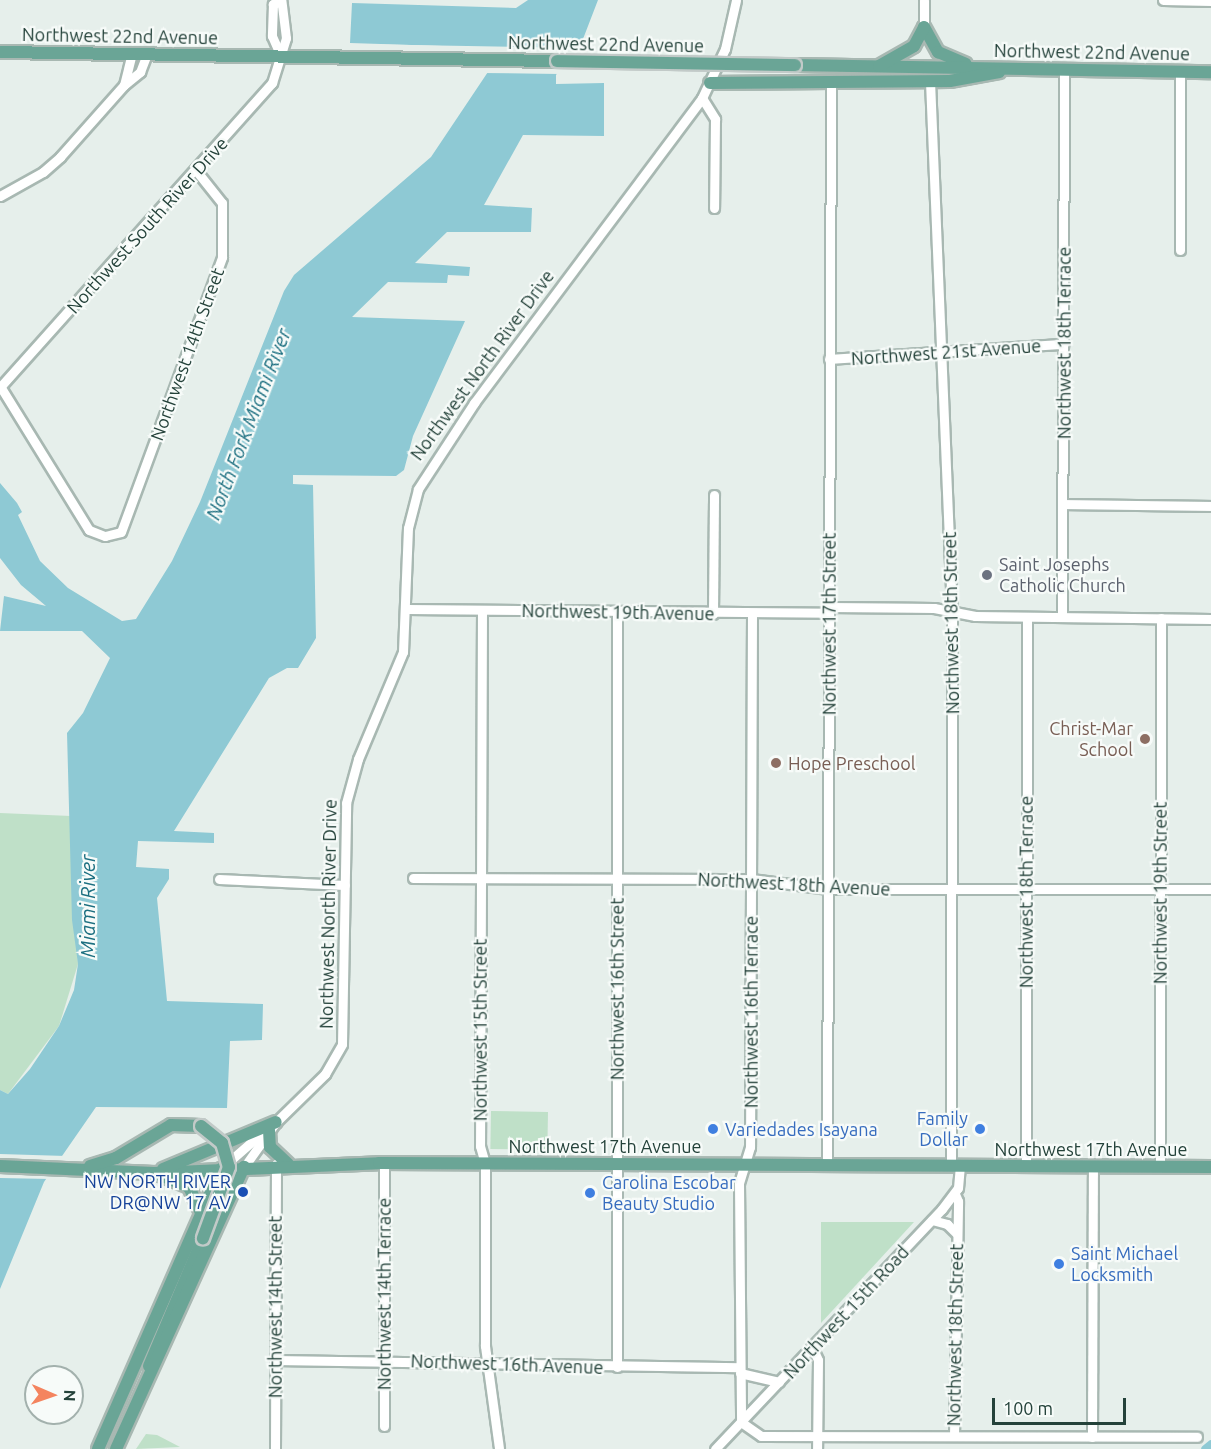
<!DOCTYPE html>
<html>
<head>
<meta charset="utf-8">
<style>
  body { margin:0 }
  #map { position:relative; width:1211px; height:1449px; overflow:hidden; background:#e6efeb; font-family:Ubuntu,sans-serif }
  div>[style] { position:absolute }
  [style*='--x'] { left:calc(var(--x)*1px); top:calc(var(--y)*1px); width:calc(var(--w)*1px); rotate:calc(var(--a)*1deg) }
  .green>* { inset:0; background:#bfe0c8; transform-origin:0 0 }
  .water>* { inset:0; background:#8ec9d4 }
  .pier>* { inset:0; background:#e6efeb }
  .canal>* { height:9px; margin:-4.5px; padding:0 4.5px; transform-origin:4.5px; border-radius:4.5px; background:#8ec9d4 }
  .roads { filter:drop-shadow(2px 0 #a8b8b2) drop-shadow(-2px 0 #a8b8b2) drop-shadow(0 2px #a8b8b2) drop-shadow(0 -2px #a8b8b2) }
  .minor>* { height:9px; margin:-4.5px; padding:0 4.5px; transform-origin:4.5px; border-radius:4.5px; background:#fff }
  .major>* { height:12px; margin:-6px; padding:0 6px; transform-origin:6px; border-radius:6px; background:#6aa596 }
  .bridges { filter:drop-shadow(2px 0 #c2cac8) drop-shadow(-2px 0 #c2cac8) drop-shadow(0 2px #c2cac8) drop-shadow(0 -2px #c2cac8) }
  .major-bridge>* { height:12px; margin:-6px; padding:0 6px; transform-origin:6px; border-radius:6px; background:#6aa596 }
  .dots>* { width:16px; height:16px; translate:-50% -50%; box-sizing:border-box; border:3px solid #f7fbf9; border-radius:50% }
  span { translate:-50% -50%; white-space:nowrap; text-align:center; line-height:1.15; -webkit-text-stroke:4.5px #f7fbf9; paint-order:stroke }
  .street-label { font-size:18px; color:#24423a }
  .worship-label { font-size:18px; color:#5b616d }
  .left { translate:0 -50%; text-align:left }
  .education-label { font-size:18px; color:#785e54 }
  .right { translate:-100% -50%; text-align:right }
  .shop-label { font-size:18px; color:#366cbe }
  .transit-label { font-size:18px; color:#164399 }
  .water-label { font-size:20px; color:#1c6f80; font-style:italic }
  .north { position:absolute; left:24px; top:1365px; width:60px; height:60px; box-sizing:border-box; background:#f7fbf9; border:2px solid #a3b1ad; border-radius:50%; rotate:92deg; font-size:16px; font-weight:700; line-height:24px; text-align:center; color:#24423a }
  .north::after { content:''; display:block; margin:auto; width:21px; height:27px; background:#f4845f; clip-path:polygon(50% 0,100% 100%,50% 72%,0 100%) }
  .scale { position:absolute; left:992px; top:1398px; width:134px; height:27px; box-sizing:border-box; border:3px solid #24423a; border-top:0; padding-left:8px; font-size:18px; line-height:21px; white-space:nowrap; color:#24423a; -webkit-text-stroke:4px #f7fbf9; paint-order:stroke }
</style>
</head>
<body>
<div id="map">
  <div class="green">
    <i style="clip-path:polygon(0 813px,71px 816px,78px 964px,59px 1026px,8px 1094px,0 1090px)"></i>
    <i style="left:491px;top:1111px;width:57px;height:38px;rotate:1deg"></i>
    <i style="clip-path:polygon(821px 1222px,914px 1222px,821px 1323px)"></i>
    <i style="clip-path:polygon(146px 1434px,157px 1435px,180px 1447px,136px 1449px)"></i>
  </div>
  <div class="water">
    <i style="clip-path:polygon(528px 0,598px 0,583px 39px,556px 75px,556px 84px,604px 83px,604px 136px,523px 135px,484px 205px,532px 208px,531px 232px,447px 232px,415px 263px,470px 267px,469px 276px,448px 275px,447px 283px,388px 282px,352px 317px,465px 321px,413px 436px,404px 470px,396px 476px,293px 475px,293px 484px,313px 485px,316px 638px,298px 668px,287px 668px,269px 678px,174px 831px,214px 833px,214px 843px,138px 841px,136px 867px,169px 869px,169px 879px,157px 898px,167px 1001px,263px 1004px,262px 1040px,230px 1041px,227px 1108px,96px 1107px,44px 1182px,0 1289px,0 1090px,8px 1094px,30px 1069px,59px 1026px,74px 990px,78px 964px,72px 920px,67px 733px,83px 713px,110px 658px,82px 631px,0 631px,4px 596px,46px 606px,21px 585px,0 558px,0 483px,17px 503px,22px 512px,18px 515px,40px 561px,68px 588px,122px 621px,136px 619px,172px 561px,200px 502px,284px 291px,294px 275px,431px 157px,504px 48px,350px 43px,352px 3px,516px 8px)"></i>
  </div>
  <div class="pier">
    <i style="clip-path:polygon(353px 44px,581px 48px,560px 74px,482px 73px,499px 50px)"></i>
    <i style="clip-path:polygon(0 1154px,66px 1156px,50px 1179px,0 1178px)"></i>
  </div>
  <div class="canal">
    <i style="--x:1205;--y:1449;--w:8;--a:-40"></i>
  </div>
  <div class="roads">
    <div class="minor">
      <i style="--x:924;--y:0;--w:27;--a:90"></i>
      <i style="--x:1163;--y:0;--w:48;--a:1.2"></i>
      <i style="--x:281;--y:1;--w:9;--a:159"></i>
      <i style="--x:273;--y:4;--w:32;--a:92"></i>
      <i style="--x:272;--y:36;--w:22;--a:66"></i>
      <i style="--x:930;--y:81;--w:531;--a:87.63"></i>
      <i style="--x:952;--y:612;--w:554;--a:90.1"></i>
      <i style="--x:124;--y:85;--w:21;--a:-39"></i>
      <i style="--x:140;--y:72;--w:19;--a:-69"></i>
      <i style="--x:702;--y:98;--w:25;--a:58"></i>
      <i style="--x:715;--y:119;--w:89;--a:90.6"></i>
      <i style="--x:0;--y:196;--w:49;--a:-29.2"></i>
      <i style="--x:43;--y:172;--w:23;--a:-41"></i>
      <i style="--x:60;--y:157;--w:96;--a:-48.4"></i>
      <i style="--x:124;--y:85;--w:32;--a:-76"></i>
      <i style="--x:1180;--y:250;--w:179;--a:-90"></i>
      <i style="--x:829;--y:359;--w:235;--a:-3.7"></i>
      <i style="--x:0;--y:386;--w:169;--a:58.3"></i>
      <i style="--x:89;--y:530;--w:17;--a:21"></i>
      <i style="--x:105;--y:536;--w:16;--a:-14"></i>
      <i style="--x:121;--y:532;--w:293;--a:-69.8"></i>
      <i style="--x:222;--y:257;--w:54;--a:-90"></i>
      <i style="--x:222;--y:203;--w:43;--a:-128.5"></i>
      <i style="--x:1;--y:386;--w:407;--a:-48.2"></i>
      <i style="--x:272;--y:83;--w:47;--a:-72.7"></i>
      <i style="--x:286;--y:38;--w:38;--a:-97"></i>
      <i style="--x:1064;--y:504;--w:147;--a:0.8"></i>
      <i style="--x:829;--y:607;--w:105;--a:0.5"></i>
      <i style="--x:934;--y:608;--w:42;--a:11"></i>
      <i style="--x:975;--y:616;--w:236;--a:0.7"></i>
      <i style="--x:407;--y:609;--w:422;--a:0.5"></i>
      <i style="--x:482;--y:610;--w:536;--a:90.21"></i>
      <i style="--x:480;--y:1146;--w:19;--a:74"></i>
      <i style="--x:485;--y:1164;--w:182;--a:90"></i>
      <i style="--x:485;--y:1346;--w:103;--a:82.2"></i>
      <i style="--x:617;--y:612;--w:755;--a:90"></i>
      <i style="--x:713;--y:614;--w:119;--a:-89.5"></i>
      <i style="--x:752;--y:614;--w:533;--a:90.21"></i>
      <i style="--x:750;--y:1147;--w:38;--a:107"></i>
      <i style="--x:739;--y:1183;--w:239;--a:89.5"></i>
      <i style="--x:741;--y:1422;--w:24;--a:35"></i>
      <i style="--x:761;--y:1436;--w:436;--a:0.1"></i>
      <i style="--x:1062;--y:617;--w:547;--a:-89.79"></i>
      <i style="--x:413;--y:878;--w:338;--a:0.2"></i>
      <i style="--x:751;--y:879;--w:78;--a:7.4"></i>
      <i style="--x:828;--y:889;--w:383;--a:0"></i>
      <i style="--x:219;--y:879;--w:126;--a:2.7"></i>
      <i style="--x:384;--y:1163;--w:263;--a:90"></i>
      <i style="--x:225;--y:1165;--w:52;--a:-41.1"></i>
      <i style="--x:827;--y:1165;--w:1083;--a:-89.79"></i>
      <i style="--x:1026;--y:1166;--w:549;--a:-89.9"></i>
      <i style="--x:244;--y:1167;--w:55;--a:-54.6"></i>
      <i style="--x:276;--y:1122;--w:69;--a:-44.4"></i>
      <i style="--x:325;--y:1074;--w:34;--a:-60"></i>
      <i style="--x:342;--y:1044;--w:241;--a:-89"></i>
      <i style="--x:346;--y:803;--w:46;--a:-74.7"></i>
      <i style="--x:358;--y:759;--w:116;--a:-67.2"></i>
      <i style="--x:403;--y:652;--w:124;--a:-87.7"></i>
      <i style="--x:408;--y:528;--w:40;--a:-75.6"></i>
      <i style="--x:418;--y:489;--w:103;--a:-56.9"></i>
      <i style="--x:474;--y:403;--w:381;--a:-53.2"></i>
      <i style="--x:702;--y:98;--w:54;--a:-64.9"></i>
      <i style="--x:725;--y:49;--w:50;--a:-77.3"></i>
      <i style="--x:1160;--y:1167;--w:549;--a:-89.9"></i>
      <i style="--x:932;--y:1220;--w:16;--a:15"></i>
      <i style="--x:947;--y:1224;--w:14;--a:45"></i>
      <i style="--x:812;--y:1347;--w:14;--a:65"></i>
      <i style="--x:818;--y:1360;--w:89;--a:90.6"></i>
      <i style="--x:275;--y:1360;--w:465;--a:0.9"></i>
      <i style="--x:740;--y:1373;--w:40;--a:13"></i>
      <i style="--x:954;--y:1436;--w:235;--a:-89"></i>
      <i style="--x:958;--y:1201;--w:8;--a:-113"></i>
      <i style="--x:1092;--y:1437;--w:271;--a:-89.8"></i>
      <i style="--x:275;--y:1449;--w:285;--a:-89.8"></i>
      <i style="--x:715;--y:1449;--w:330;--a:-46.6"></i>
      <i style="--x:942;--y:1209;--w:26;--a:-53"></i>
      <i style="--x:958;--y:1188;--w:22;--a:-85"></i>
    </div>
    <div class="major">
      <i style="--x:924;--y:27;--w:29;--a:61"></i>
      <i style="--x:938;--y:52;--w:30;--a:23"></i>
      <i style="--x:0;--y:52;--w:557;--a:0.93"></i>
      <i style="--x:795;--y:65;--w:416;--a:1"></i>
      <i style="--x:879;--y:66;--w:40;--a:-29.7"></i>
      <i style="--x:914;--y:46;--w:21;--a:-62"></i>
      <i style="--x:710;--y:83;--w:240;--a:-0.5"></i>
      <i style="--x:950;--y:81;--w:50;--a:-10.4"></i>
      <i style="--x:269;--y:1130;--w:17;--a:87"></i>
      <i style="--x:270;--y:1147;--w:25;--a:43"></i>
      <i style="--x:0;--y:1166;--w:154;--a:2.6"></i>
      <i style="--x:154;--y:1173;--w:225;--a:-2.5"></i>
      <i style="--x:379;--y:1163;--w:832;--a:0.28"></i>
      <i style="--x:90;--y:1166;--w:27;--a:-17"></i>
      <i style="--x:116;--y:1158;--w:64;--a:-31"></i>
      <i style="--x:171;--y:1125;--w:30;--a:2"></i>
      <i style="--x:163;--y:1169;--w:122;--a:-22.6"></i>
      <i style="--x:155;--y:1173;--w:37;--a:22"></i>
      <i style="--x:189;--y:1187;--w:29;--a:65"></i>
      <i style="--x:149;--y:1366;--w:139;--a:-67.1"></i>
      <i style="--x:98;--y:1449;--w:306;--a:-66.3"></i>
      <i style="--x:116;--y:1449;--w:310;--a:-65.6"></i>
    </div>
  </div>
  <div class="bridges">
    <div class="major-bridge">
      <i style="--x:557;--y:61;--w:238;--a:1"></i>
      <i style="--x:201;--y:1126;--w:27;--a:39"></i>
      <i style="--x:222;--y:1143;--w:25;--a:74"></i>
      <i style="--x:229;--y:1167;--w:76;--a:110.1"></i>
    </div>
  </div>
  <div class="dots">
    <i style="left:987px;top:575px;background:#6b7280"></i>
    <i style="left:1145px;top:739px;background:#8d6e63"></i>
    <i style="left:776px;top:763px;background:#8d6e63"></i>
    <i style="left:713px;top:1129px;background:#3f7fe0"></i>
    <i style="left:980px;top:1129px;background:#3f7fe0"></i>
    <i style="left:243px;top:1192px;background:#1a4fb4"></i>
    <i style="left:590px;top:1193px;background:#3f7fe0"></i>
    <i style="left:1059px;top:1264px;background:#3f7fe0"></i>
  </div>
  <div class="street-label">
    <span style="left:120px;top:36px;rotate:1deg">Northwest 22nd Avenue</span>
    <span style="left:606px;top:44px;rotate:1deg">Northwest 22nd Avenue</span>
    <span style="left:1092px;top:52px;rotate:1deg">Northwest 22nd Avenue</span>
    <span style="left:147px;top:225px;rotate:-48deg">Northwest South River Drive</span>
    <span style="left:1064px;top:343px;rotate:-90deg">Northwest 18th Terrace</span>
    <span style="left:946px;top:352px;rotate:-4deg">Northwest 21st Avenue</span>
    <span style="left:187px;top:354px;rotate:-70deg">Northwest 14th Street</span>
    <span style="left:482px;top:365px;rotate:-54deg">Northwest North River Drive</span>
    <span style="left:618px;top:612px;rotate:1deg">Northwest 19th Avenue</span>
    <span style="left:951px;top:623px;rotate:-91deg">Northwest 18th Street</span>
    <span style="left:829px;top:624px;rotate:-90deg">Northwest 17th Street</span>
    <span style="left:794px;top:884px;rotate:3deg">Northwest 18th Avenue</span>
    <span style="left:1026px;top:892px;rotate:-90deg">Northwest 18th Terrace</span>
    <span style="left:1160px;top:893px;rotate:-90deg">Northwest 19th Street</span>
    <span style="left:328px;top:914px;rotate:-89deg">Northwest North River Drive</span>
    <span style="left:617px;top:989px;rotate:-90deg">Northwest 16th Street</span>
    <span style="left:751px;top:1012px;rotate:-90deg">Northwest 16th Terrace</span>
    <span style="left:480px;top:1030px;rotate:-90deg">Northwest 15th Street</span>
    <span style="left:605px;top:1146px">Northwest 17th Avenue</span>
    <span style="left:1091px;top:1149px">Northwest 17th Avenue</span>
    <span style="left:384px;top:1294px;rotate:-90deg">Northwest 14th Terrace</span>
    <span style="left:275px;top:1307px;rotate:-90deg">Northwest 14th Street</span>
    <span style="left:846px;top:1312px;rotate:-47deg">Northwest 15th Road</span>
    <span style="left:955px;top:1335px;rotate:-89deg">Northwest 18th Street</span>
    <span style="left:507px;top:1364px;rotate:2deg">Northwest 16th Avenue</span>
  </div>
  <div class="worship-label">
    <span class="left" style="left:999px;top:575px">Saint Josephs<br>Catholic Church</span>
  </div>
  <div class="education-label">
    <span class="right" style="left:1133px;top:739px">Christ-Mar<br>School</span>
    <span class="left" style="left:788px;top:763px">Hope Preschool</span>
  </div>
  <div class="shop-label">
    <span class="right" style="left:968px;top:1129px">Family<br>Dollar</span>
    <span class="left" style="left:725px;top:1129px">Variedades Isayana</span>
    <span class="left" style="left:602px;top:1193px">Carolina Escobar<br>Beauty Studio</span>
    <span class="left" style="left:1071px;top:1264px">Saint Michael<br>Locksmith</span>
  </div>
  <div class="transit-label">
    <span class="right" style="left:231px;top:1192px">NW NORTH RIVER<br>DR@NW 17 AV</span>
  </div>
  <div class="water-label">
    <span style="left:248px;top:424px;rotate:-69deg">North Fork Miami River</span>
    <span style="left:87px;top:906px;rotate:-90deg">Miami River</span>
  </div>
  <div class="north">N</div>
  <div class="scale">100 m</div>
</div>
</body>
</html>
